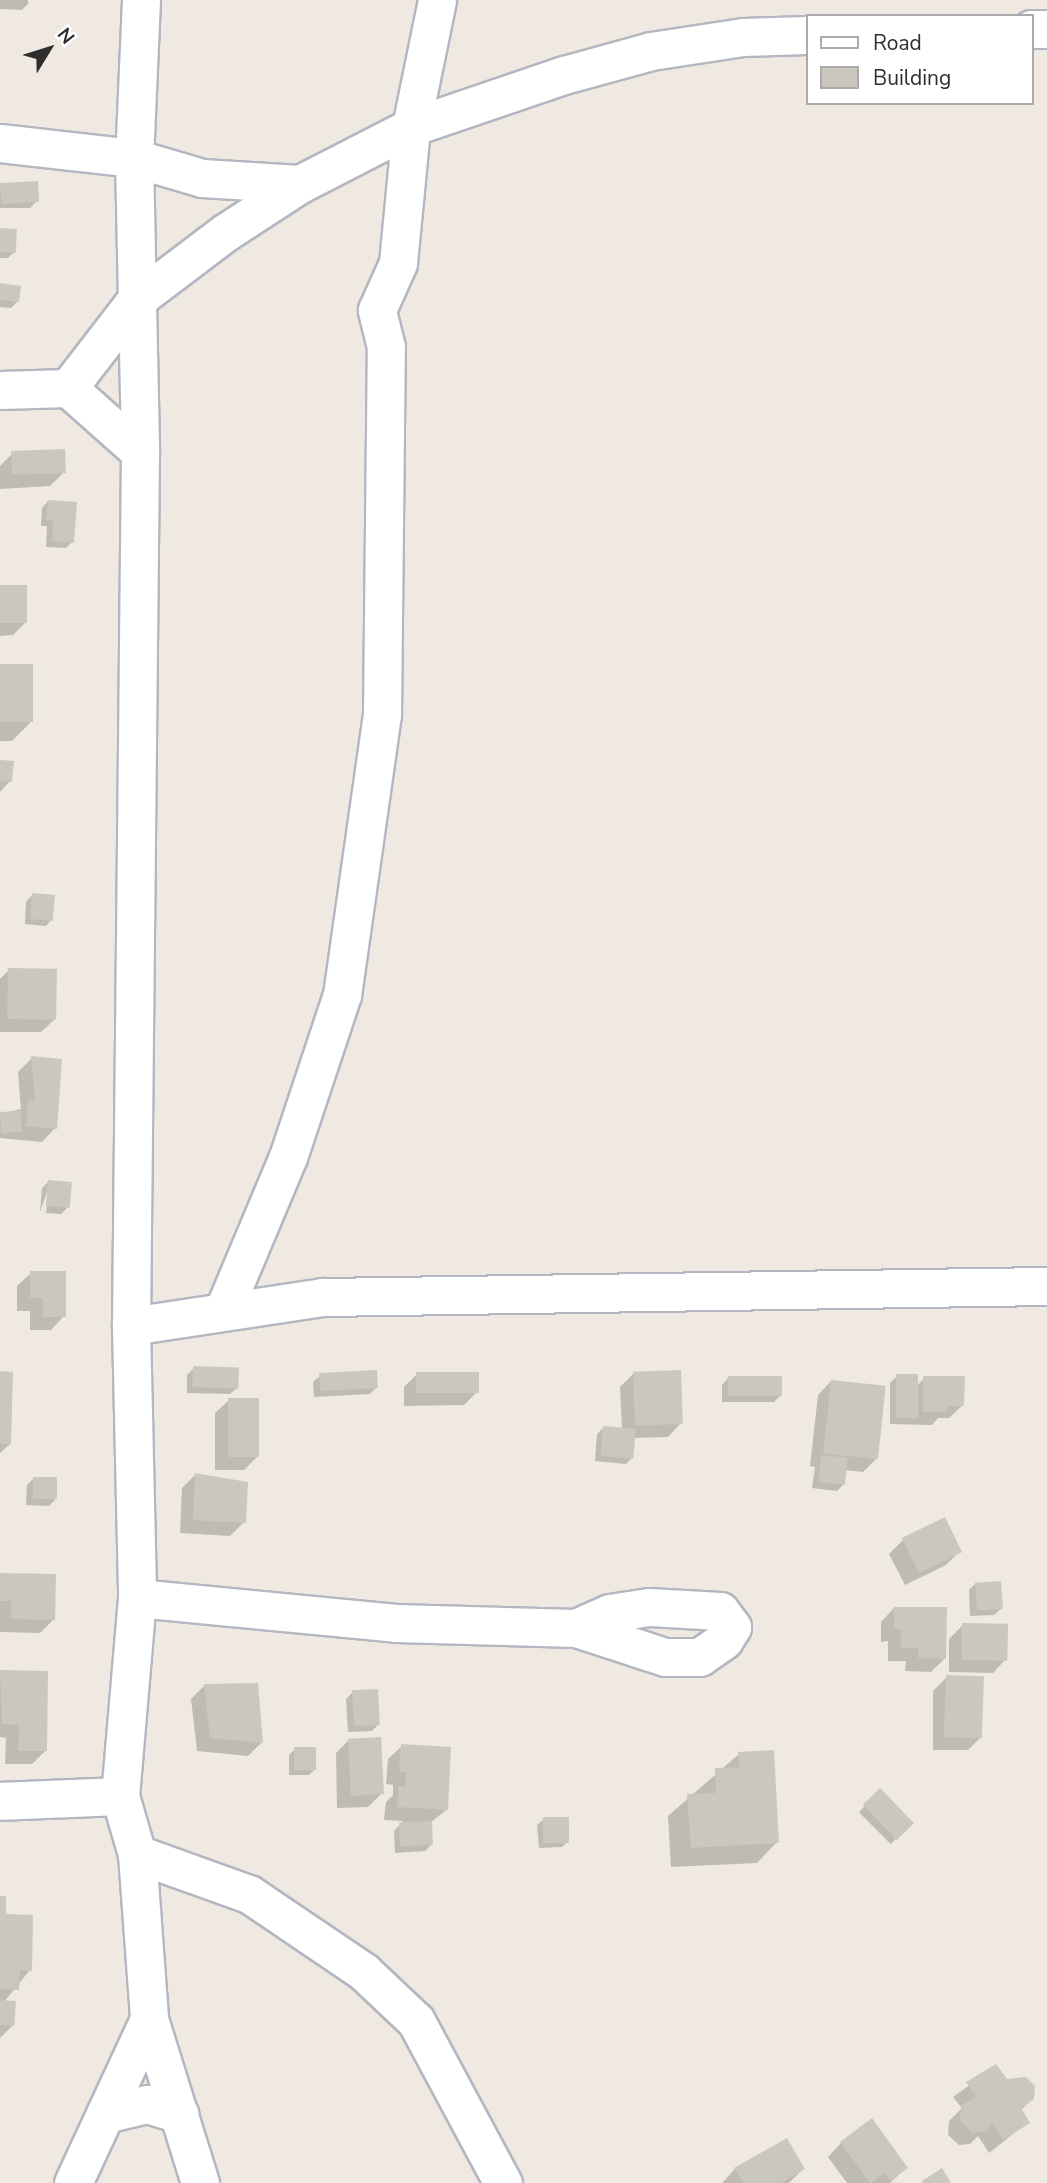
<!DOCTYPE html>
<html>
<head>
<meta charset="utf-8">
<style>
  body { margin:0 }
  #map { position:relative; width:1047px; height:2183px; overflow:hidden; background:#efe9e1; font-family:"Nunito Sans",sans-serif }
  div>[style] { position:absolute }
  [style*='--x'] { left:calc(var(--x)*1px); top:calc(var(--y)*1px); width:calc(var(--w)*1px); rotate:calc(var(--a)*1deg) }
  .shadow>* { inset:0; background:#0003; transform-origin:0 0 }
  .building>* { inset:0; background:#cbc7bf; transform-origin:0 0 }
  .roads { filter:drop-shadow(2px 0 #b4b7c1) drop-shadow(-2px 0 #b4b7c1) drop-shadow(0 2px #b4b7c1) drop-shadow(0 -2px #b4b7c1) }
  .minor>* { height:37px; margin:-18.5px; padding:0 18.5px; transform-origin:18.5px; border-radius:18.5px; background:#fff }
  span { translate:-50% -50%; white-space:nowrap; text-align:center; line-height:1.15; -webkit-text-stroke:5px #fff; paint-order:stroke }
  .legend { position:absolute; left:806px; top:14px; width:228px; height:91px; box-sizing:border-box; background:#fff; border:2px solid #ababab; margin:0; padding:9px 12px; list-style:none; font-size:21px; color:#2e2e2e }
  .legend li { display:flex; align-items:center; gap:14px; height:35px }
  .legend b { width:35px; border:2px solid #ababab }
  .north { position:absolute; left:14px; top:14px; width:70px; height:70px; -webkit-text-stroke:5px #fff; paint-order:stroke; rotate:52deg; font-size:19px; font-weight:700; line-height:28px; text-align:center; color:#2e2e2e }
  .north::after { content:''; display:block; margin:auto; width:24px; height:32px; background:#2e2e2e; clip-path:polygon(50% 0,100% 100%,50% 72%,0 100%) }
</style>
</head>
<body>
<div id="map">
  <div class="shadow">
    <i style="clip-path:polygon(0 0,28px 0,28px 4px,22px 10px,0 9px)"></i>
    <i style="clip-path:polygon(0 184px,37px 201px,30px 208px,0 208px)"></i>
    <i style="clip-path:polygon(0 230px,15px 251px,8px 258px,0 258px)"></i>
    <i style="clip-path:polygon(0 285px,17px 302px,11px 308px,0 307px)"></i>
    <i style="clip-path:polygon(12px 454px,64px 472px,50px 486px,0 489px,0 466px)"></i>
    <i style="clip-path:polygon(48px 501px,72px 542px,66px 548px,46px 547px,47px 526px,41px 526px,42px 508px)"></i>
    <i style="clip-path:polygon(0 587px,26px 622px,13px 635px,0 636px)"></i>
    <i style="clip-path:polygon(0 666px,32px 721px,12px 741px,0 741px)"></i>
    <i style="clip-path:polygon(0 762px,10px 781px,0 792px)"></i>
    <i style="clip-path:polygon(32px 895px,52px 919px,46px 926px,25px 924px,26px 902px)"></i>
    <i style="clip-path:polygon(9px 970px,55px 1019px,41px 1032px,0 1032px,0 979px)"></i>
    <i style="clip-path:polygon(32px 1058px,55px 1128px,42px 1142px,0 1138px,0 1114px,21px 1109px,18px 1072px)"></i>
    <i style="clip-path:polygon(49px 1181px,67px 1208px,61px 1214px,46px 1213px,49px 1186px,40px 1212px,42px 1188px)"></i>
    <i style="clip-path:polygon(31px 1273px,64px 1316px,51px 1330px,30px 1330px,30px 1311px,17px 1311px,17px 1286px)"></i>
    <i style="clip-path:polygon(194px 1368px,237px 1388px,230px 1394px,187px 1393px,187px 1375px)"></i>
    <i style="clip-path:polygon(0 1373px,10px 1444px,0 1453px)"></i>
    <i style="clip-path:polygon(634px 1373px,681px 1423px,668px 1437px,633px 1438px,632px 1458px,626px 1464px,595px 1461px,597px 1434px,604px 1427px,622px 1429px,620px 1387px)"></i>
    <i style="clip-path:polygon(417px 1374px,477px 1392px,464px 1405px,404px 1406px,404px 1387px)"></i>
    <i style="clip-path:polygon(320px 1376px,376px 1388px,370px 1394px,314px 1397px,313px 1382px)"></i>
    <i style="clip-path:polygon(897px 1376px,917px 1386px,924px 1378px,963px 1405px,949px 1418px,938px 1418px,932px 1425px,890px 1424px,890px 1383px)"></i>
    <i style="clip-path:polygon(728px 1378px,781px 1395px,774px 1402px,722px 1402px,722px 1385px)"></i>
    <i style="clip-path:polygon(831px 1381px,876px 1459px,863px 1472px,845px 1470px,843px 1485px,837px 1491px,812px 1488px,815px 1467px,810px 1466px,818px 1395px)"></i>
    <i style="clip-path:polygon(229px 1400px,258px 1456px,244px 1470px,215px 1470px,215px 1413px)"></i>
    <i style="clip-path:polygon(195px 1475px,244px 1522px,230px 1536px,180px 1533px,182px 1488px)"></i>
    <i style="clip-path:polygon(33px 1479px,55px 1500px,49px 1506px,26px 1505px,27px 1485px)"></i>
    <i style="clip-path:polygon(903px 1540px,960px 1551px,946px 1565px,905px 1585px,889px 1554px)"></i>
    <i style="clip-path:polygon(0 1576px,54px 1619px,40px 1633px,0 1632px,0 1657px)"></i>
    <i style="clip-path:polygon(975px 1584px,1001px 1609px,994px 1615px,970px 1616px,969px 1590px)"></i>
    <i style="clip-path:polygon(894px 1608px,945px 1658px,931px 1672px,905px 1671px,906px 1661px,888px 1661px,888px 1641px,881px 1642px,881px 1622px)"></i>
    <i style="clip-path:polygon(963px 1625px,1006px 1659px,993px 1673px,949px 1672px,949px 1639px)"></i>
    <i style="clip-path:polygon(0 1672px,46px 1673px,45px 1751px,32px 1764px,5px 1764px,6px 1738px,0 1737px)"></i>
    <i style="clip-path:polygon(947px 1677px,982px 1736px,968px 1750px,933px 1750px,933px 1691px)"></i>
    <i style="clip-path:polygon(205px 1685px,262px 1742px,248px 1756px,197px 1751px,191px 1699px)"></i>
    <i style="clip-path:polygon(353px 1692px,378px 1725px,372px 1731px,348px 1732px,346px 1699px)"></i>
    <i style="clip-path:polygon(349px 1740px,382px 1793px,368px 1807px,337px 1808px,336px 1753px)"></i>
    <i style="clip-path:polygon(402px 1746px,446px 1810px,430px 1823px,432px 1844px,425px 1851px,395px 1853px,394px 1831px,403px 1821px,384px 1820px,386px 1802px,393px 1795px,393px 1785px,386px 1784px,388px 1759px)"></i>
    <i style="clip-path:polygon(295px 1749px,315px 1769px,309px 1775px,289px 1775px,289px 1755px)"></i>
    <i style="clip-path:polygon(739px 1754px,777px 1842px,757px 1863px,671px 1867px,668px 1816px)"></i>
    <i style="left:880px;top:1791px;width:45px;height:30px;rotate:45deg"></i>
    <i style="clip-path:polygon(544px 1819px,568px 1841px,562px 1847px,539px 1848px,537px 1825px)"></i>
    <i style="clip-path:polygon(0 1898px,30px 1970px,4px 2002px,13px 2025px,0 2038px)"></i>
    <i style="clip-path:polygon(996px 2066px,1006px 2081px,1031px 2082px,1032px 2099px,1021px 2110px,1027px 2123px,989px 2153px,978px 2136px,970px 2144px,959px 2145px,948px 2135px,949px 2121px,962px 2108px,953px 2097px)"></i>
    <i style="clip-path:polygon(841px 2143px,906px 2168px,890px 2183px,847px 2183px,828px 2157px)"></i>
    <i style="clip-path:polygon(735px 2169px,803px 2169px,789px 2183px,722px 2183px)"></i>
  </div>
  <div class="building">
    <i style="left:38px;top:181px;width:21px;height:38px;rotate:87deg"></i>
    <i style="left:0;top:228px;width:17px;height:24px;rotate:3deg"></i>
    <i style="clip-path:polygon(0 283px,21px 286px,19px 302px,0 300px)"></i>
    <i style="left:65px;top:449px;width:24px;height:54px;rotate:88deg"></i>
    <i style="clip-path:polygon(48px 500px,77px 502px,74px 543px,52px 541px,53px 521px,46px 520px)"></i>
    <i style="left:0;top:585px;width:27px;height:38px"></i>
    <i style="left:0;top:664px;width:33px;height:58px"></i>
    <i style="clip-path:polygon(0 760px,14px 761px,12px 782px,0 781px)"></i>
    <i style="left:32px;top:893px;width:23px;height:26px;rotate:5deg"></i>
    <i style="left:8px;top:968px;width:49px;height:51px;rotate:1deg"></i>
    <i style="clip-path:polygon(31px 1056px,62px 1059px,57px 1129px,26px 1126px,28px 1100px,35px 1101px)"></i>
    <i style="left:21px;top:1111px;width:21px;height:21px;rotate:87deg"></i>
    <i style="left:48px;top:1180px;width:24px;height:26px;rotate:5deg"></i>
    <i style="clip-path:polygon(30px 1271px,66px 1271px,66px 1317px,43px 1317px,43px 1298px,30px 1298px)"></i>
    <i style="left:193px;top:1366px;width:46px;height:21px;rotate:2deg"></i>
    <i style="left:377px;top:1370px;width:18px;height:58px;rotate:87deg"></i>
    <i style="left:681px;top:1370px;width:54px;height:48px;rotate:88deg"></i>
    <i style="clip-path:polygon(0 1371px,13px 1372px,11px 1444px,0 1444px)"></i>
    <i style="left:416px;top:1372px;width:63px;height:21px"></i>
    <i style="left:896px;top:1374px;width:22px;height:44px"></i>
    <i style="left:728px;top:1376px;width:54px;height:20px"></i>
    <i style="clip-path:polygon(923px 1376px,965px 1376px,964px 1406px,947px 1406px,947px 1412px,923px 1412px)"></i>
    <i style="left:831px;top:1380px;width:55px;height:74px;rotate:6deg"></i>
    <i style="left:228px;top:1398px;width:31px;height:59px"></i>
    <i style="left:603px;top:1426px;width:33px;height:30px;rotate:5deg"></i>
    <i style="left:821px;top:1455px;width:27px;height:27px;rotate:6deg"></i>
    <i style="clip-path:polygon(195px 1473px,248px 1482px,246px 1523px,193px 1520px)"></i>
    <i style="left:33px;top:1477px;width:24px;height:22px"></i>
    <i style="left:945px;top:1517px;width:39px;height:48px;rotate:64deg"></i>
    <i style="clip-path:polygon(0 1573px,56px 1574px,55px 1620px,11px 1619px,11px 1601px,0 1601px)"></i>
    <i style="left:1001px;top:1581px;width:28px;height:26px;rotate:86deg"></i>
    <i style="clip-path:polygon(894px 1607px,947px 1607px,946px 1659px,918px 1658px,919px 1648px,901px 1648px,901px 1629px,894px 1629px)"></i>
    <i style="left:962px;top:1623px;width:46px;height:37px;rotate:1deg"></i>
    <i style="clip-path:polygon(0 1670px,48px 1671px,47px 1751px,18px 1751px,19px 1725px,2px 1724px)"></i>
    <i style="left:946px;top:1675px;width:38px;height:62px;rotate:2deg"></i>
    <i style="clip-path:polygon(258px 1683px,263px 1743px,210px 1738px,204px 1684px)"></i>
    <i style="left:378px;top:1689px;width:36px;height:26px;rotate:87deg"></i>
    <i style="left:381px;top:1737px;width:57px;height:33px;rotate:87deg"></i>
    <i style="clip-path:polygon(401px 1744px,451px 1747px,448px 1810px,397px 1807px,399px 1786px,405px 1787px,406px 1772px,399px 1771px)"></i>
    <i style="left:294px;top:1747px;width:22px;height:23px"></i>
    <i style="clip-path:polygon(774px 1750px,779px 1843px,691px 1848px,687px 1794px,716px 1793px,715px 1768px,739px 1767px,738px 1752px)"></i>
    <i style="left:880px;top:1788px;width:49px;height:24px;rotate:46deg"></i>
    <i style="left:543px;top:1817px;width:26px;height:26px"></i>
    <i style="left:432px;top:1821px;width:24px;height:33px;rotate:88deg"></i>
    <i style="clip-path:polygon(0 1896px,6px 1896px,6px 1914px,33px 1915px,32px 1971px,20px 1970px,19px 1990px,0 1989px)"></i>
    <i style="left:0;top:2000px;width:16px;height:25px;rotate:4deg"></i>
    <i style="clip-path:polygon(996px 2064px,1007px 2079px,1026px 2077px,1035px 2086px,1034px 2099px,1021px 2108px,1030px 2123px,1003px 2140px,992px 2123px,986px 2131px,973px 2133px,960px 2121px,961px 2106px,976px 2096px,966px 2082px)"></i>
    <i style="clip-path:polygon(872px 2118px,908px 2168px,890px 2181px,884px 2173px,870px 2183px,840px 2142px)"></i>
    <i style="clip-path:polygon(787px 2138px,805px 2169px,781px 2183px,743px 2183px,734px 2168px)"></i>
    <i style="clip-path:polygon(942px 2168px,951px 2183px,923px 2183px,922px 2181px)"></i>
  </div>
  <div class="roads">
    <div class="minor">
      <i style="--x:141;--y:0;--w:158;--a:92.5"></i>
      <i style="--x:134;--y:158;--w:294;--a:88.8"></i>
      <i style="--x:140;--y:452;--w:874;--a:90.59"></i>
      <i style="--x:131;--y:1326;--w:272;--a:88.7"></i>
      <i style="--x:137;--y:1598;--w:199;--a:94.9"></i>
      <i style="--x:120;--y:1796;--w:60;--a:73.7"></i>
      <i style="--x:137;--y:1854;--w:165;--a:85.8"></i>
      <i style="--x:149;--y:2019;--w:172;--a:72.7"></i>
      <i style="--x:1031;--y:29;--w:16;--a:0"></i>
      <i style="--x:0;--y:143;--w:135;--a:6.4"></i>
      <i style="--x:134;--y:158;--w:71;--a:16.4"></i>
      <i style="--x:202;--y:178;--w:98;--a:3.5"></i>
      <i style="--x:68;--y:388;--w:111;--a:-52.3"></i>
      <i style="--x:136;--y:300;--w:113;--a:-37.1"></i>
      <i style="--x:226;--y:232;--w:88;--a:-33"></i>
      <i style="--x:300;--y:184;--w:125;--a:-27.2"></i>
      <i style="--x:411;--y:127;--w:162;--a:-18.8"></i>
      <i style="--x:564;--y:75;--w:90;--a:-15.4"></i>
      <i style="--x:651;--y:51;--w:93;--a:-8.7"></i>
      <i style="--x:743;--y:37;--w:64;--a:-1.8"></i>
      <i style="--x:0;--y:390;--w:68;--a:-1.7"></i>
      <i style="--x:68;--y:388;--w:96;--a:41.6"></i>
      <i style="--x:224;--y:1309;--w:165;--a:-67.2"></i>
      <i style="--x:288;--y:1157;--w:171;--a:-71.6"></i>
      <i style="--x:342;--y:995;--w:283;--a:-81.9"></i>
      <i style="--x:382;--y:715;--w:368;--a:-89.4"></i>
      <i style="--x:386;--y:347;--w:38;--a:-104"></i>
      <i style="--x:377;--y:310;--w:51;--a:-65.9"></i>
      <i style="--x:398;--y:263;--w:137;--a:-84.5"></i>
      <i style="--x:411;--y:127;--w:130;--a:-78.4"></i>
      <i style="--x:131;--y:1326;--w:194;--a:-8.6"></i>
      <i style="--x:323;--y:1297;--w:724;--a:-0.87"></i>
      <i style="--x:137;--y:1598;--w:260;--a:5.5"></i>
      <i style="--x:396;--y:1623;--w:180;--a:1.6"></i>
      <i style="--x:576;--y:1628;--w:37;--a:-24"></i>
      <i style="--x:610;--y:1613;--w:39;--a:-9"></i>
      <i style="--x:649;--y:1607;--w:71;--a:3.2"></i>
      <i style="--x:720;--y:1611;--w:20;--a:53"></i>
      <i style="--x:732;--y:1627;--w:15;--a:122"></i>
      <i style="--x:724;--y:1640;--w:29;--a:145"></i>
      <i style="--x:700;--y:1657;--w:35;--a:180"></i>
      <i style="--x:665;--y:1657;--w:94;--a:-162"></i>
      <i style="--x:0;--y:1801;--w:120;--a:-2.4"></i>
      <i style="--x:137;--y:1854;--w:119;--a:19.7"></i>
      <i style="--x:249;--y:1894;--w:139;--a:34.1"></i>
      <i style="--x:364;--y:1972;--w:71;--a:43.3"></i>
      <i style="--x:416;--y:2021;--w:184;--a:61.8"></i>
      <i style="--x:105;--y:2114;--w:43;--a:-13.4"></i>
      <i style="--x:147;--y:2104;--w:34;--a:17"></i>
      <i style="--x:73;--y:2183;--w:181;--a:-65.1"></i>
    </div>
  </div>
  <ul class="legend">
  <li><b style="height:9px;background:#fff"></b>Road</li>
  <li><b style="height:19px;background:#cbc7bf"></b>Building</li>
  </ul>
  <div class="north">N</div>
</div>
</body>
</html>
